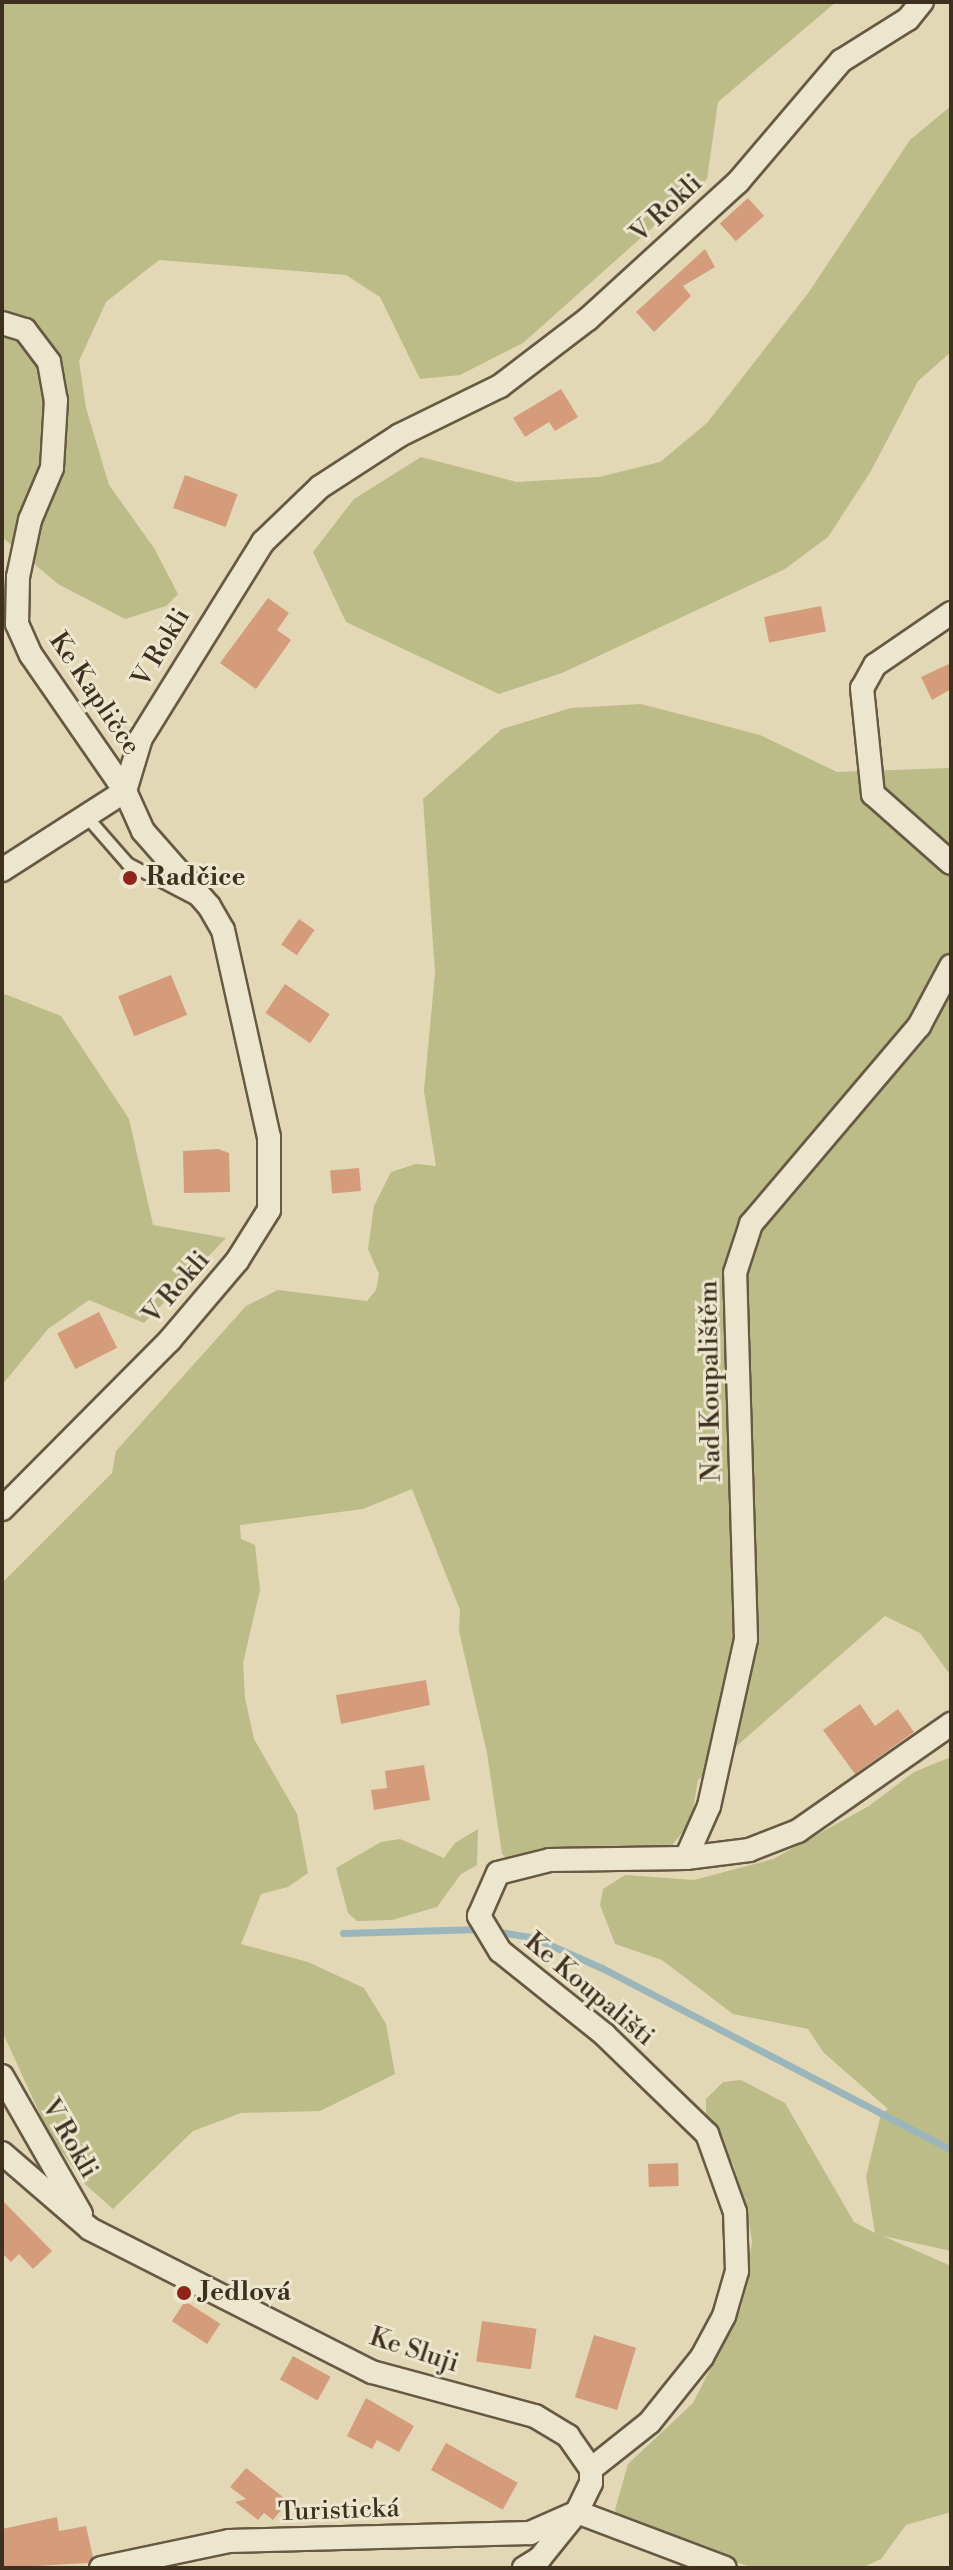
<!DOCTYPE html>
<html>
<head>
<meta charset="utf-8">
<style>
  body { margin:0 }
  #map { position:relative; width:953px; height:2570px; overflow:hidden; background:#e2d8b5; font-family:"Libre Bodoni",serif }
  div>[style] { position:absolute }
  [style*='--x'] { left:calc(var(--x)*1px); top:calc(var(--y)*1px); width:calc(var(--w)*1px); rotate:calc(var(--a)*1deg) }
  .green>* { inset:0; background:#bcbc88 }
  .stream>* { height:7px; margin:-3.5px; padding:0 3.5px; transform-origin:3.5px; border-radius:3.5px; background:#9bb6ba }
  .building>* { inset:0; background:#d59c7c; transform-origin:0 0 }
  .roads { filter:drop-shadow(2px 0 #675a44) drop-shadow(-2px 0 #675a44) drop-shadow(0 2px #675a44) drop-shadow(0 -2px #675a44) }
  .lane>* { height:11px; margin:-5.5px; padding:0 5.5px; transform-origin:5.5px; border-radius:5.5px; background:#ece6cf }
  .street>* { height:22px; margin:-11px; padding:0 11px; transform-origin:11px; border-radius:11px; background:#ece6cf }
  .dots>* { width:22px; height:22px; translate:-50% -50%; box-sizing:border-box; border:4px solid #ece6cf; border-radius:50% }
  span { translate:-50% -50%; white-space:nowrap; text-align:center; line-height:1.15; -webkit-text-stroke:6px #ece6cf; paint-order:stroke }
  .street-label { font-size:26px; color:#3e301f }
  .poi-label { font-size:26px; color:#3e301f; font-weight:700 }
  .left { translate:0 -50%; text-align:left }
  .frame { position:absolute; inset:0; border:4px solid #3e301f; pointer-events:none }
</style>
</head>
<body>
<div id="map">
  <div class="green">
    <i style="clip-path:polygon(2px 2px,836px 2px,718px 102px,707px 179px,523px 343px,460px 375px,420px 379px,380px 297px,346px 275px,159px 260px,106px 302px,79px 361px,86px 408px,109px 485px,154px 548px,178px 594px,166px 606px,125px 619px,58px 584px,2px 537px)"></i>
    <i style="clip-path:polygon(951px 106px,951px 352px,918px 381px,871px 471px,828px 537px,785px 569px,562px 673px,499px 694px,346px 622px,313px 552px,354px 499px,421px 457px,517px 482px,599px 477px,660px 462px,707px 423px,809px 292px,910px 140px)"></i>
    <i style="clip-path:polygon(641px 704px,760px 735px,837px 772px,951px 768px,951px 1676px,920px 1633px,885px 1616px,698px 1780px,691px 1821px,667px 1852px,512px 1863px,502px 1854px,487px 1753px,459px 1631px,460px 1610px,412px 1489px,363px 1509px,240px 1525px,241px 1539px,255px 1545px,260px 1590px,243px 1663px,245px 1698px,254px 1739px,297px 1814px,308px 1873px,288px 1887px,261px 1894px,241px 1944px,308px 1962px,364px 1988px,386px 2024px,395px 2074px,320px 2111px,241px 2113px,193px 2131px,113px 2209px,86px 2185px,50px 2136px,2px 2031px,2px 1583px,112px 1473px,116px 1451px,246px 1306px,278px 1290px,367px 1301px,376px 1290px,379px 1274px,368px 1249px,374px 1206px,391px 1172px,416px 1164px,436px 1166px,424px 1091px,435px 973px,423px 799px,502px 729px,571px 708px)"></i>
    <i style="clip-path:polygon(2px 993px,61px 1016px,129px 1119px,153px 1225px,226px 1238px,144px 1323px,89px 1300px,48px 1329px,2px 1385px)"></i>
    <i style="clip-path:polygon(951px 1757px,951px 2251px,883px 2236px,951px 2266px,951px 2512px,906px 2525px,881px 2559px,861px 2568px,756px 2568px,680px 2547px,619px 2518px,615px 2510px,628px 2464px,693px 2403px,741px 2308px,752px 2242px,748px 2214px,733px 2164px,706px 2125px,706px 2099px,723px 2082px,741px 2080px,785px 2103px,854px 2222px,875px 2233px,866px 2177px,881px 2114px,888px 2109px,823px 2052px,808px 2029px,733px 2014px,662px 1960px,615px 1944px,600px 1905px,603px 1889px,625px 1875px,694px 1880px,773px 1859px,869px 1806px,914px 1772px)"></i>
    <i style="clip-path:polygon(478px 1829px,477px 1865px,461px 1874px,437px 1907px,392px 1920px,357px 1921px,348px 1913px,336px 1868px,381px 1842px,400px 1839px,444px 1858px,455px 1843px)"></i>
  </div>
  <div class="stream">
    <i style="--x:493;--y:1931;--w:39;--a:9"></i>
    <i style="--x:532;--y:1937;--w:77;--a:23.9"></i>
    <i style="--x:602;--y:1968;--w:394;--a:27.5"></i>
    <i style="--x:343;--y:1933;--w:138;--a:-1.7"></i>
  </div>
  <div class="building">
    <i style="left:748px;top:198px;width:24px;height:38px;rotate:48deg"></i>
    <i style="clip-path:polygon(705px 249px,715px 267px,683px 286px,691px 296px,654px 332px,636px 312px)"></i>
    <i style="clip-path:polygon(561px 389px,578px 417px,555px 431px,549px 422px,525px 437px,513px 418px)"></i>
    <i style="left:185px;top:475px;width:56px;height:35px;rotate:20deg"></i>
    <i style="clip-path:polygon(268px 598px,289px 613px,277px 630px,291px 640px,256px 689px,220px 663px)"></i>
    <i style="left:821px;top:606px;width:26px;height:58px;rotate:79deg"></i>
    <i style="clip-path:polygon(951px 663px,951px 689px,932px 700px,921px 677px)"></i>
    <i style="left:299px;top:919px;width:19px;height:31px;rotate:35deg"></i>
    <i style="left:171px;top:975px;width:43px;height:57px;rotate:68deg"></i>
    <i style="left:285px;top:984px;width:54px;height:35px;rotate:34deg"></i>
    <i style="clip-path:polygon(218px 1149px,229px 1153px,230px 1192px,184px 1193px,183px 1151px)"></i>
    <i style="left:359px;top:1168px;width:23px;height:29px;rotate:85deg"></i>
    <i style="left:99px;top:1312px;width:40px;height:47px;rotate:63deg"></i>
    <i style="clip-path:polygon(426px 1680px,430px 1705px,341px 1724px,336px 1695px)"></i>
    <i style="clip-path:polygon(860px 1704px,875px 1726px,898px 1709px,914px 1732px,855px 1774px,823px 1730px)"></i>
    <i style="clip-path:polygon(424px 1765px,430px 1800px,374px 1810px,371px 1790px,387px 1788px,385px 1771px)"></i>
    <i style="left:678px;top:2163px;width:23px;height:30px;rotate:88deg"></i>
    <i style="clip-path:polygon(2px 2200px,52px 2251px,33px 2269px,19px 2254px,11px 2262px,2px 2253px)"></i>
    <i style="left:185px;top:2301px;width:42px;height:24px;rotate:33deg"></i>
    <i style="left:482px;top:2321px;width:55px;height:41px;rotate:8deg"></i>
    <i style="left:594px;top:2335px;width:44px;height:65px;rotate:17deg"></i>
    <i style="left:293px;top:2356px;width:43px;height:27px;rotate:29deg"></i>
    <i style="clip-path:polygon(366px 2398px,414px 2426px,399px 2452px,377px 2440px,372px 2449px,347px 2436px)"></i>
    <i style="left:446px;top:2443px;width:82px;height:31px;rotate:29deg"></i>
    <i style="clip-path:polygon(246px 2468px,288px 2501px,273px 2520px,264px 2513px,258px 2520px,235px 2502px,246px 2499px,230px 2487px)"></i>
    <i style="clip-path:polygon(57px 2517px,59px 2531px,86px 2526px,93px 2557px,88px 2563px,2px 2568px,2px 2529px)"></i>
  </div>
  <div class="roads">
    <div class="lane">
      <i style="--x:86;--y:816;--w:62;--a:48.9"></i>
      <i style="--x:127;--y:863;--w:76;--a:27.6"></i>
    </div>
    <div class="street">
      <i style="--x:2;--y:323;--w:24;--a:17"></i>
      <i style="--x:25;--y:330;--w:40;--a:53"></i>
      <i style="--x:49;--y:362;--w:39;--a:80"></i>
      <i style="--x:56;--y:400;--w:68;--a:93.4"></i>
      <i style="--x:52;--y:468;--w:56;--a:112.9"></i>
      <i style="--x:30;--y:520;--w:58;--a:101.9"></i>
      <i style="--x:18;--y:577;--w:47;--a:91.2"></i>
      <i style="--x:17;--y:624;--w:34;--a:66"></i>
      <i style="--x:31;--y:655;--w:165;--a:55.3"></i>
      <i style="--x:125;--y:791;--w:44;--a:65.8"></i>
      <i style="--x:143;--y:831;--w:100;--a:48.7"></i>
      <i style="--x:209;--y:906;--w:28;--a:60"></i>
      <i style="--x:223;--y:930;--w:212;--a:77.5"></i>
      <i style="--x:269;--y:1137;--w:73;--a:90"></i>
      <i style="--x:269;--y:1210;--w:60;--a:122.1"></i>
      <i style="--x:237;--y:1261;--w:104;--a:130.3"></i>
      <i style="--x:170;--y:1340;--w:238;--a:134.8"></i>
      <i style="--x:951;--y:613;--w:92;--a:145.6"></i>
      <i style="--x:875;--y:665;--w:26;--a:119"></i>
      <i style="--x:862;--y:688;--w:107;--a:84.1"></i>
      <i style="--x:873;--y:794;--w:104;--a:41.5"></i>
      <i style="--x:125;--y:791;--w:55;--a:-73.2"></i>
      <i style="--x:141;--y:738;--w:231;--a:-58.1"></i>
      <i style="--x:263;--y:542;--w:79;--a:-44"></i>
      <i style="--x:320;--y:487;--w:95;--a:-33"></i>
      <i style="--x:400;--y:435;--w:111;--a:-26.1"></i>
      <i style="--x:500;--y:386;--w:111;--a:-37.3"></i>
      <i style="--x:588;--y:319;--w:203;--a:-42.4"></i>
      <i style="--x:738;--y:182;--w:159;--a:-49.6"></i>
      <i style="--x:841;--y:61;--w:79;--a:-32.1"></i>
      <i style="--x:908;--y:19;--w:22;--a:-51"></i>
      <i style="--x:2;--y:870;--w:146;--a:-32.7"></i>
      <i style="--x:686;--y:1858;--w:57;--a:-66.1"></i>
      <i style="--x:709;--y:1806;--w:171;--a:-77.5"></i>
      <i style="--x:746;--y:1639;--w:366;--a:-91.7"></i>
      <i style="--x:735;--y:1273;--w:52;--a:-71.9"></i>
      <i style="--x:751;--y:1224;--w:260;--a:-49.7"></i>
      <i style="--x:919;--y:1026;--w:68;--a:-61.9"></i>
      <i style="--x:2;--y:2076;--w:159;--a:60.2"></i>
      <i style="--x:2;--y:2153;--w:116;--a:40.8"></i>
      <i style="--x:90;--y:2229;--w:316;--a:26.9"></i>
      <i style="--x:372;--y:2372;--w:169;--a:15.1"></i>
      <i style="--x:535;--y:2416;--w:39;--a:31"></i>
      <i style="--x:568;--y:2436;--w:40;--a:55.1"></i>
      <i style="--x:591;--y:2469;--w:14;--a:90"></i>
      <i style="--x:591;--y:2483;--w:32;--a:116"></i>
      <i style="--x:577;--y:2512;--w:59;--a:128.8"></i>
      <i style="--x:540;--y:2558;--w:19;--a:148"></i>
      <i style="--x:591;--y:2469;--w:75;--a:-38.5"></i>
      <i style="--x:650;--y:2422;--w:83;--a:-51.3"></i>
      <i style="--x:702;--y:2357;--w:47;--a:-61.8"></i>
      <i style="--x:724;--y:2316;--w:47;--a:-73.9"></i>
      <i style="--x:737;--y:2271;--w:59;--a:-91.9"></i>
      <i style="--x:735;--y:2212;--w:83;--a:-109.7"></i>
      <i style="--x:707;--y:2134;--w:142;--a:-135.9"></i>
      <i style="--x:605;--y:2035;--w:134;--a:-141.3"></i>
      <i style="--x:500;--y:1951;--w:41;--a:-121"></i>
      <i style="--x:479;--y:1916;--w:47;--a:-66.2"></i>
      <i style="--x:498;--y:1873;--w:54;--a:-14"></i>
      <i style="--x:550;--y:1860;--w:136;--a:-0.8"></i>
      <i style="--x:686;--y:1858;--w:64;--a:-7.2"></i>
      <i style="--x:749;--y:1850;--w:53;--a:-21.2"></i>
      <i style="--x:798;--y:1831;--w:187;--a:-35"></i>
      <i style="--x:577;--y:2512;--w:158;--a:20.7"></i>
      <i style="--x:101;--y:2568;--w:131;--a:-11.9"></i>
      <i style="--x:229;--y:2541;--w:301;--a:-1.5"></i>
      <i style="--x:530;--y:2533;--w:47;--a:-23.8"></i>
    </div>
  </div>
  <div class="dots">
    <i style="left:130px;top:878px;background:#8f2418"></i>
    <i style="left:184px;top:2293px;background:#8f2418"></i>
  </div>
  <div class="street-label">
    <span style="left:667px;top:209px;rotate:-43deg">V Rokli</span>
    <span style="left:162px;top:648px;rotate:-59deg">V Rokli</span>
    <span style="left:94px;top:694px;rotate:56deg">Ke Kapličce</span>
    <span style="left:177px;top:1288px;rotate:-49deg">V Rokli</span>
    <span style="left:711px;top:1381px;rotate:-91deg">Nad Koupalištěm</span>
    <span style="left:589px;top:1990px;rotate:40deg">Ke Koupališti</span>
    <span style="left:69px;top:2139px;rotate:60deg">V Rokli</span>
    <span style="left:414px;top:2351px;rotate:18deg">Ke Sluji</span>
    <span style="left:339px;top:2511px;rotate:-2deg">Turistická</span>
  </div>
  <div class="poi-label">
    <span class="left" style="left:146px;top:878px">Radčice</span>
    <span class="left" style="left:200px;top:2293px">Jedlová</span>
  </div>
  <div class="frame"></div>
</div>
</body>
</html>
